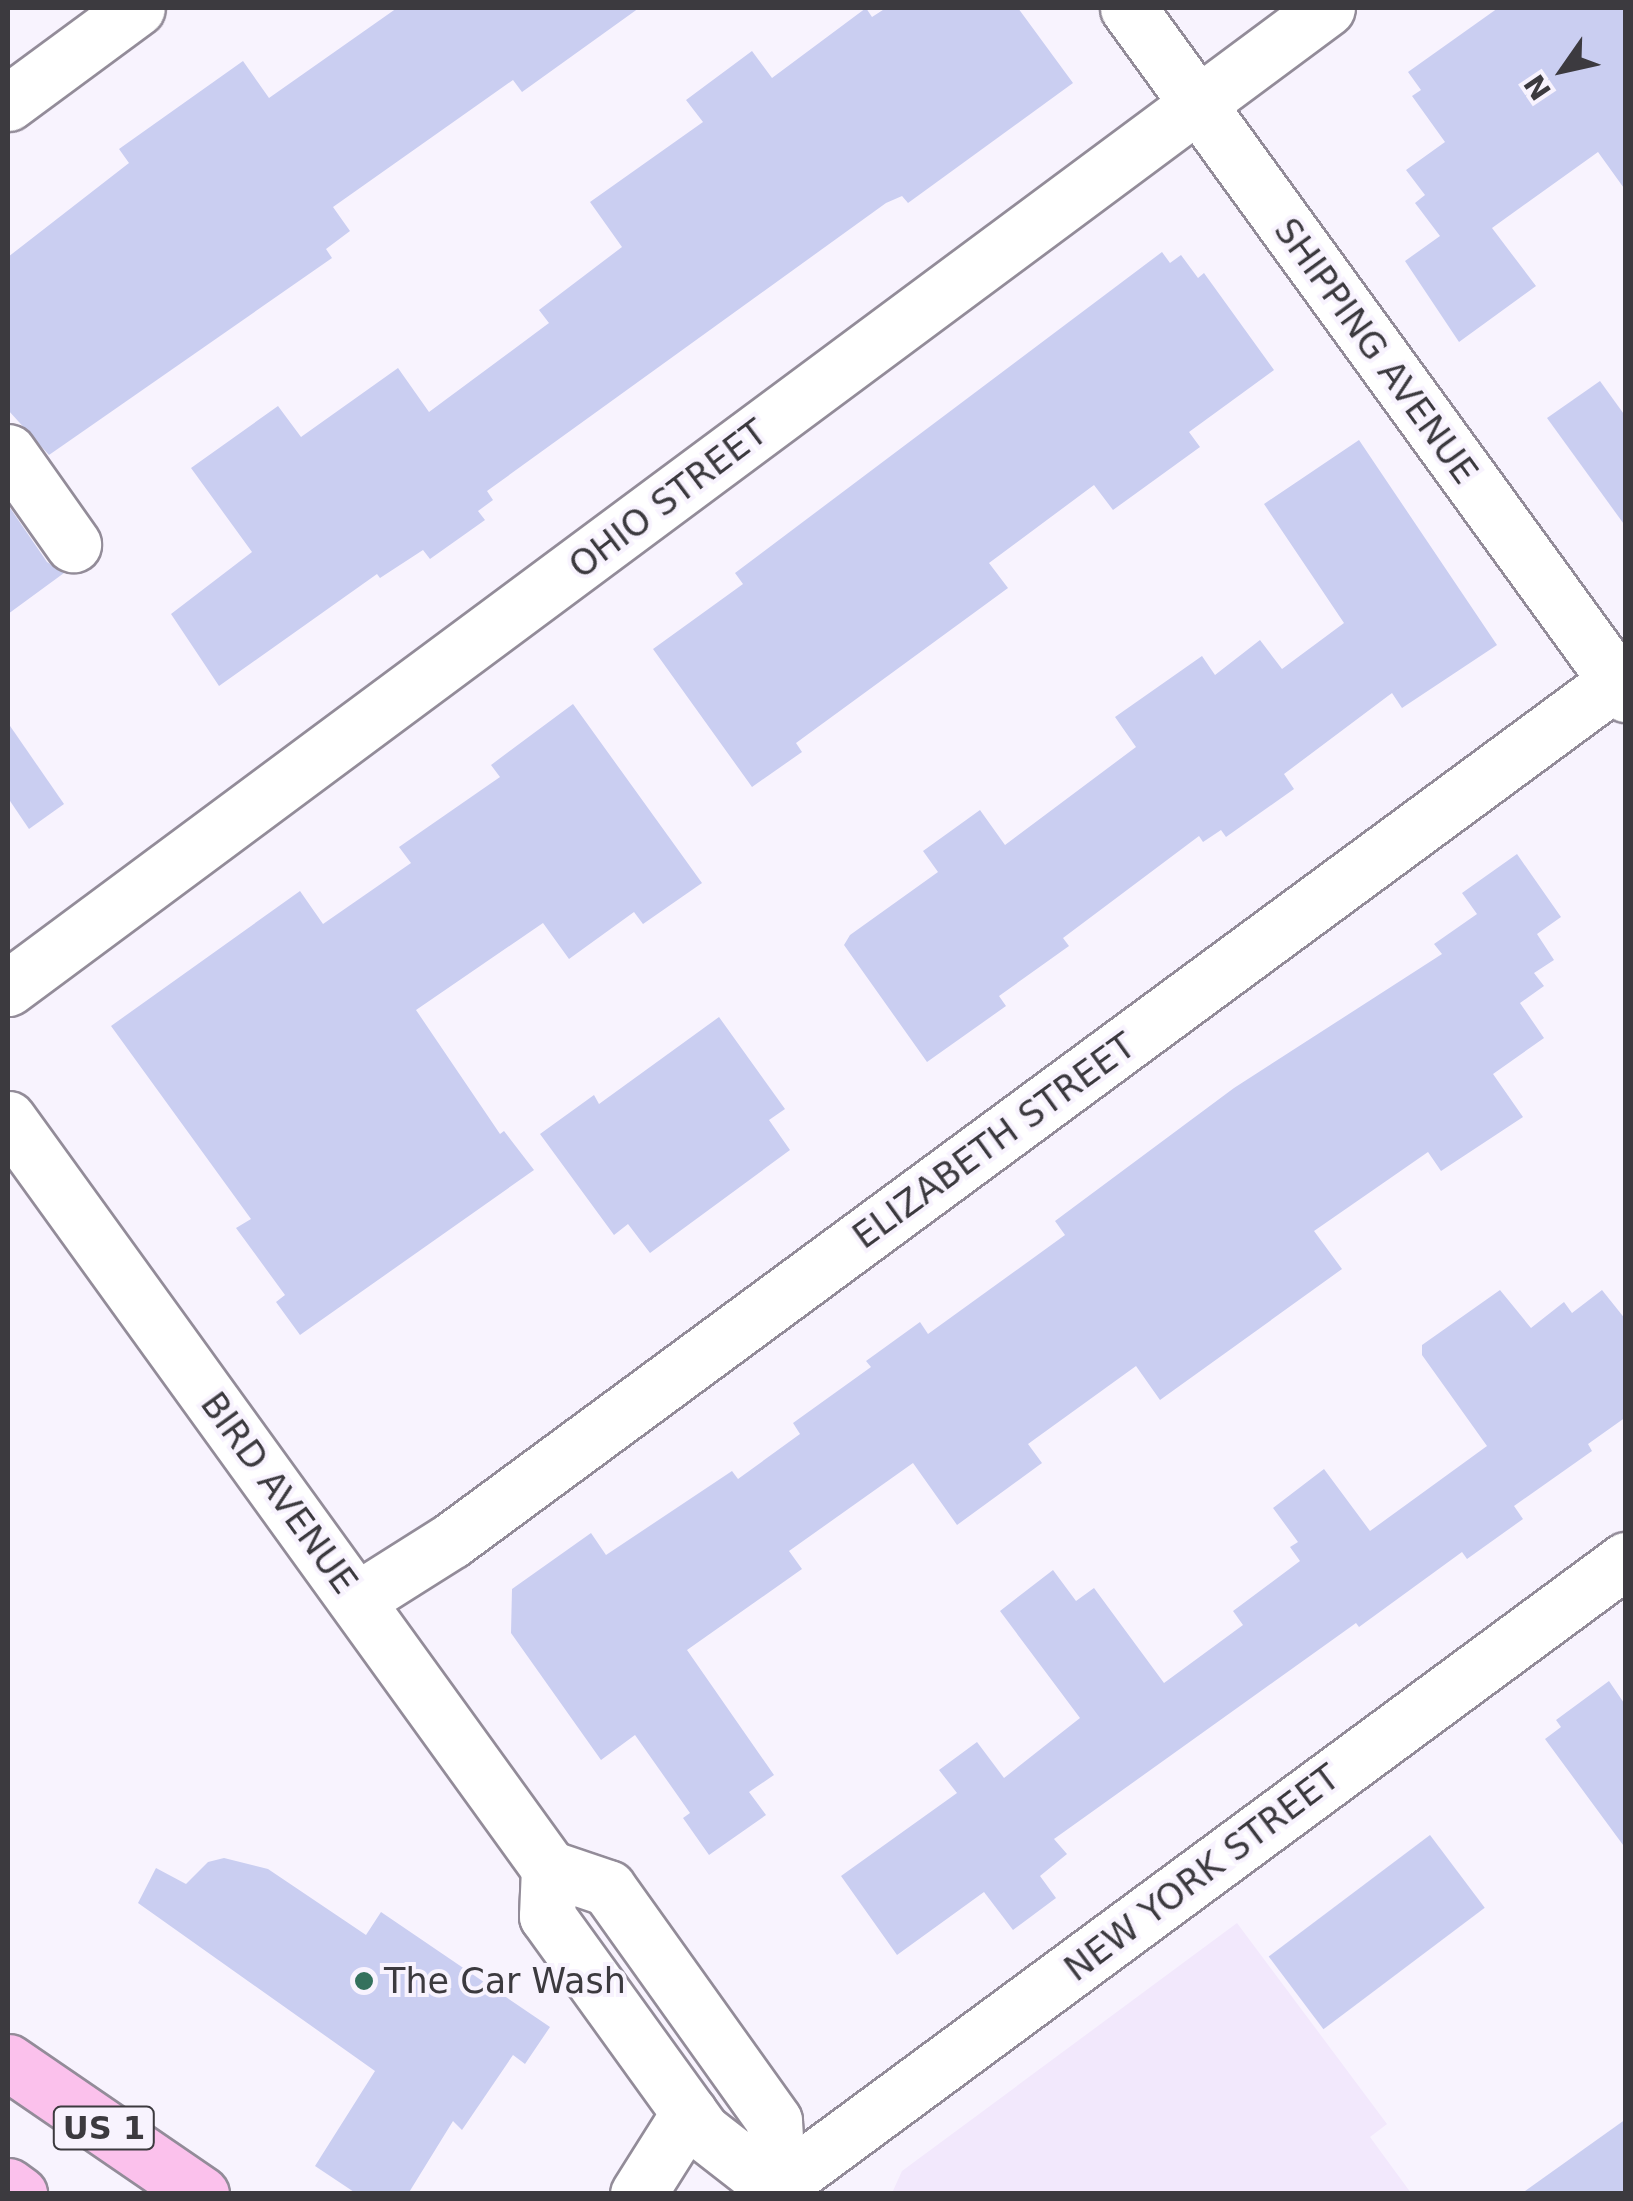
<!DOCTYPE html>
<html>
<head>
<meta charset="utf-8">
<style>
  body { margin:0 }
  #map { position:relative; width:1633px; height:2201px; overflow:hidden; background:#f8f3fe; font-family:"DejaVu Sans",sans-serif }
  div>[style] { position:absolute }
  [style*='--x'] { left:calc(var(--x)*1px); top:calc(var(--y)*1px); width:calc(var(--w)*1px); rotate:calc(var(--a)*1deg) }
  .built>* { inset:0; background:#f2e8fc }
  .building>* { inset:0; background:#cacef1; transform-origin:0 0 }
  .roads { filter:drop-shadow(2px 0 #938c99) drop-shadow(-2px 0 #938c99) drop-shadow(0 2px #938c99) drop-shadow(0 -2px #938c99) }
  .minor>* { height:55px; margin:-27.5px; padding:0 27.5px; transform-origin:27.5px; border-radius:27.5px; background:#fff }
  .highway>* { height:55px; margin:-27.5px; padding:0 27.5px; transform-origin:27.5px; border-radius:27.5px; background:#fbc1ec }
  .dots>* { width:28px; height:28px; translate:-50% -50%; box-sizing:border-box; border:5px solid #f8f3fe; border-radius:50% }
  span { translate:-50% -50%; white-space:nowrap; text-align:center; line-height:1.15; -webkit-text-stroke:8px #f8f3fe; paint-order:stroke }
  .shield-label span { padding:2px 8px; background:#f8f3fe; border:2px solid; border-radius:8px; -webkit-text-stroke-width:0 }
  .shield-label { font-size:32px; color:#3c3a3f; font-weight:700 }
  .street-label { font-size:35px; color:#3c3a3f }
  .poi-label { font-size:35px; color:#3c3a3f }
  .left { translate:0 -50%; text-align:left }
  .frame { position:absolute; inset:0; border:10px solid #3c3a3f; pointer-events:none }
  .north { position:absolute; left:1513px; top:20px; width:100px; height:100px; -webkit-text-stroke:8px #f8f3fe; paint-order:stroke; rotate:236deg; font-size:28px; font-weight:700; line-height:40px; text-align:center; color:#3c3a3f }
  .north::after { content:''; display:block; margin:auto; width:35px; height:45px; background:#3c3a3f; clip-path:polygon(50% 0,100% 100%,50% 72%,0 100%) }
</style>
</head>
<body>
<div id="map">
  <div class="built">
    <i style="clip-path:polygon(1237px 1923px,1387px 2124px,1370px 2137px,1411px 2193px,892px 2193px,902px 2171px)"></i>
  </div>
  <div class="building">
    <i style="clip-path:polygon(397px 8px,639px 8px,522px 92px,513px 80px,333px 207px,350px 231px,326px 249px,332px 258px,49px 455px,8px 410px,8px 257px,129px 163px,119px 149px,243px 61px,269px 98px)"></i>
    <i style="clip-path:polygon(866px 8px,872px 17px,886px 8px,1018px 8px,1073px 83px,908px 203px,902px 196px,886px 203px,487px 491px,493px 500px,478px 511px,485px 520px,430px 559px,423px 550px,380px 578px,377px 574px,219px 686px,171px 614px,252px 552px,191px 468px,278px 406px,301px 437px,398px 368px,429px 412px,549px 323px,539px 310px,622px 247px,590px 202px,703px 122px,686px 100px,752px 51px,772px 78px)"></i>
    <i style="clip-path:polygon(1498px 8px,1626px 8px,1626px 191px,1598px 152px,1492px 228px,1536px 286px,1459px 342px,1405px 261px,1440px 236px,1415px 203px,1425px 195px,1406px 170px,1445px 142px,1412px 96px,1421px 90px,1408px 72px)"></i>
    <i style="clip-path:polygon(1162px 252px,1170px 263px,1181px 255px,1198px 278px,1204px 273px,1274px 370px,1189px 432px,1200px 447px,1113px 510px,1094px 485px,989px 563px,1008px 588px,796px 743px,802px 752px,752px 787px,653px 649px,743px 584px,735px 573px)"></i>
    <i style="clip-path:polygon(1600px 381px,1626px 417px,1626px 527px,1547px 418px)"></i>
    <i style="clip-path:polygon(1359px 440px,1497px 645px,1402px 708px,1392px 693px,1284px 774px,1294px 789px,1226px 837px,1221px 830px,1203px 842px,1199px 836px,1063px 938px,1069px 946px,999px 996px,1006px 1006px,927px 1062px,844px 945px,850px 935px,938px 872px,923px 851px,980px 810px,1005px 845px,1136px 747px,1115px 717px,1202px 656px,1215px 675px,1260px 640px,1282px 669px,1344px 623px,1264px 504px)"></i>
    <i style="clip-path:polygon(8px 505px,47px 562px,64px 573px,8px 614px)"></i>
    <i style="clip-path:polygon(573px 704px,702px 883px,643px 924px,634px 912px,569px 959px,543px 923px,416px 1010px,500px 1134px,504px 1131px,534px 1170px,300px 1335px,276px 1302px,285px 1295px,236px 1228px,251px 1219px,111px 1026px,300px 891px,323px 924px,411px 863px,399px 847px,500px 777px,491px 765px)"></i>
    <i style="clip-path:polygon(8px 723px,64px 804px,29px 829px,8px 798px)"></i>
    <i style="clip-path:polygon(1517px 854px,1561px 917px,1537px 934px,1554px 960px,1534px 973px,1544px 986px,1520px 1003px,1544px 1038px,1493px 1074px,1523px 1117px,1441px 1171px,1428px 1152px,1314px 1231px,1342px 1269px,1160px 1400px,1136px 1366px,1028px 1444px,1042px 1463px,957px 1525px,913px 1463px,789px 1551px,802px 1569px,687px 1650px,774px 1775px,749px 1792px,766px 1815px,709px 1855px,683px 1818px,690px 1813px,635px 1735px,601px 1760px,511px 1633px,512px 1589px,591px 1533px,606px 1555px,732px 1471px,738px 1479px,800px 1434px,793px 1423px,871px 1367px,866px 1361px,920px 1322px,928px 1334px,1065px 1235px,1055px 1221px,1234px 1088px,1442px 954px,1434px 944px,1477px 914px,1462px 893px)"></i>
    <i style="clip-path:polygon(719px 1017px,785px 1109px,769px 1120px,790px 1150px,650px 1253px,628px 1224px,614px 1235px,540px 1134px,594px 1095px,599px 1104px)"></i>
    <i style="clip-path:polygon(1500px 1290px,1531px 1328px,1564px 1302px,1572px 1313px,1602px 1290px,1626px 1320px,1626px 1417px,1588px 1444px,1592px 1451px,1514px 1506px,1523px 1519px,1467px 1559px,1462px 1552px,1359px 1627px,1356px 1623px,1054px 1839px,1067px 1854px,1040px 1876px,1056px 1898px,1013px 1930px,984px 1892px,897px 1955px,841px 1876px,957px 1793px,939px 1770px,977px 1742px,1004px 1778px,1080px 1718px,1000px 1611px,1053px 1570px,1076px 1601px,1094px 1588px,1164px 1683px,1243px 1625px,1233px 1611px,1300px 1561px,1290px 1547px,1298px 1542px,1273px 1508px,1324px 1469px,1370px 1531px,1487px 1446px,1422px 1355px,1422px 1345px)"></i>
    <i style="clip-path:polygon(1609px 1681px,1626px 1706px,1626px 1849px,1545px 1739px,1561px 1727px,1556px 1720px)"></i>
    <i style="left:1430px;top:1835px;width:91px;height:202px;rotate:53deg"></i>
    <i style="clip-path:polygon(224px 1858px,268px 1869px,366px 1935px,381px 1912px,550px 2027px,525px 2064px,513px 2055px,462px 2130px,453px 2121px,408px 2194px,357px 2194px,315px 2166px,375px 2071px,138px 1903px,156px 1868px,186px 1884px,208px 1862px)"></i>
    <i style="clip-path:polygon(1626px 2119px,1626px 2194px,1521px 2194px)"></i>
  </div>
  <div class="roads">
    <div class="minor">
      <i style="--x:1128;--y:8;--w:848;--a:54.02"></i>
      <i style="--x:8;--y:103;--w:160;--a:-36.4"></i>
      <i style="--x:8;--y:452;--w:113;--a:54.8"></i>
      <i style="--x:8;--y:988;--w:1643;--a:-36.61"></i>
      <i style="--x:8;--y:1119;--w:924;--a:54.16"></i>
      <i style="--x:549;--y:1868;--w:62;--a:18.7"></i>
      <i style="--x:608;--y:1888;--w:286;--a:54.5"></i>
      <i style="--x:774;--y:2121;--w:65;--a:86.5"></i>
      <i style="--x:357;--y:1600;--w:112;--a:-32.3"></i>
      <i style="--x:452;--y:1540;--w:1459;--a:-36.41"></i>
      <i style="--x:549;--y:1868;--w:48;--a:92.4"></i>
      <i style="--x:547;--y:1916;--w:265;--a:54.2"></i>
      <i style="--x:702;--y:2131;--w:103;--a:37.9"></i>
      <i style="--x:778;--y:2186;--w:1054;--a:-36.44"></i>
      <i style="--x:638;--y:2194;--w:96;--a:-57.8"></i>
    </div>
    <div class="highway">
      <i style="--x:8;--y:2062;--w:234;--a:34.4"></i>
      <i style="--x:8;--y:2186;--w:14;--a:36"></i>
    </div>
  </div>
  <div class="dots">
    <i style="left:364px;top:1981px;background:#34715d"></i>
  </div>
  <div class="shield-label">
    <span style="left:104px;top:2128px">US 1</span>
  </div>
  <div class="street-label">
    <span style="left:1376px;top:351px;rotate:54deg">SHIPPING AVENUE</span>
    <span style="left:668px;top:499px;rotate:-37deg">OHIO STREET</span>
    <span style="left:994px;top:1141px;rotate:-36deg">ELIZABETH STREET</span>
    <span style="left:279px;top:1493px;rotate:54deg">BIRD AVENUE</span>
    <span style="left:1202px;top:1873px;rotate:-37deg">NEW YORK STREET</span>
  </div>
  <div class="poi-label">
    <span class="left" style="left:384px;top:1981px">The Car Wash</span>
  </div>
  <div class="frame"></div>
  <div class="north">N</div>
</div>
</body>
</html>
